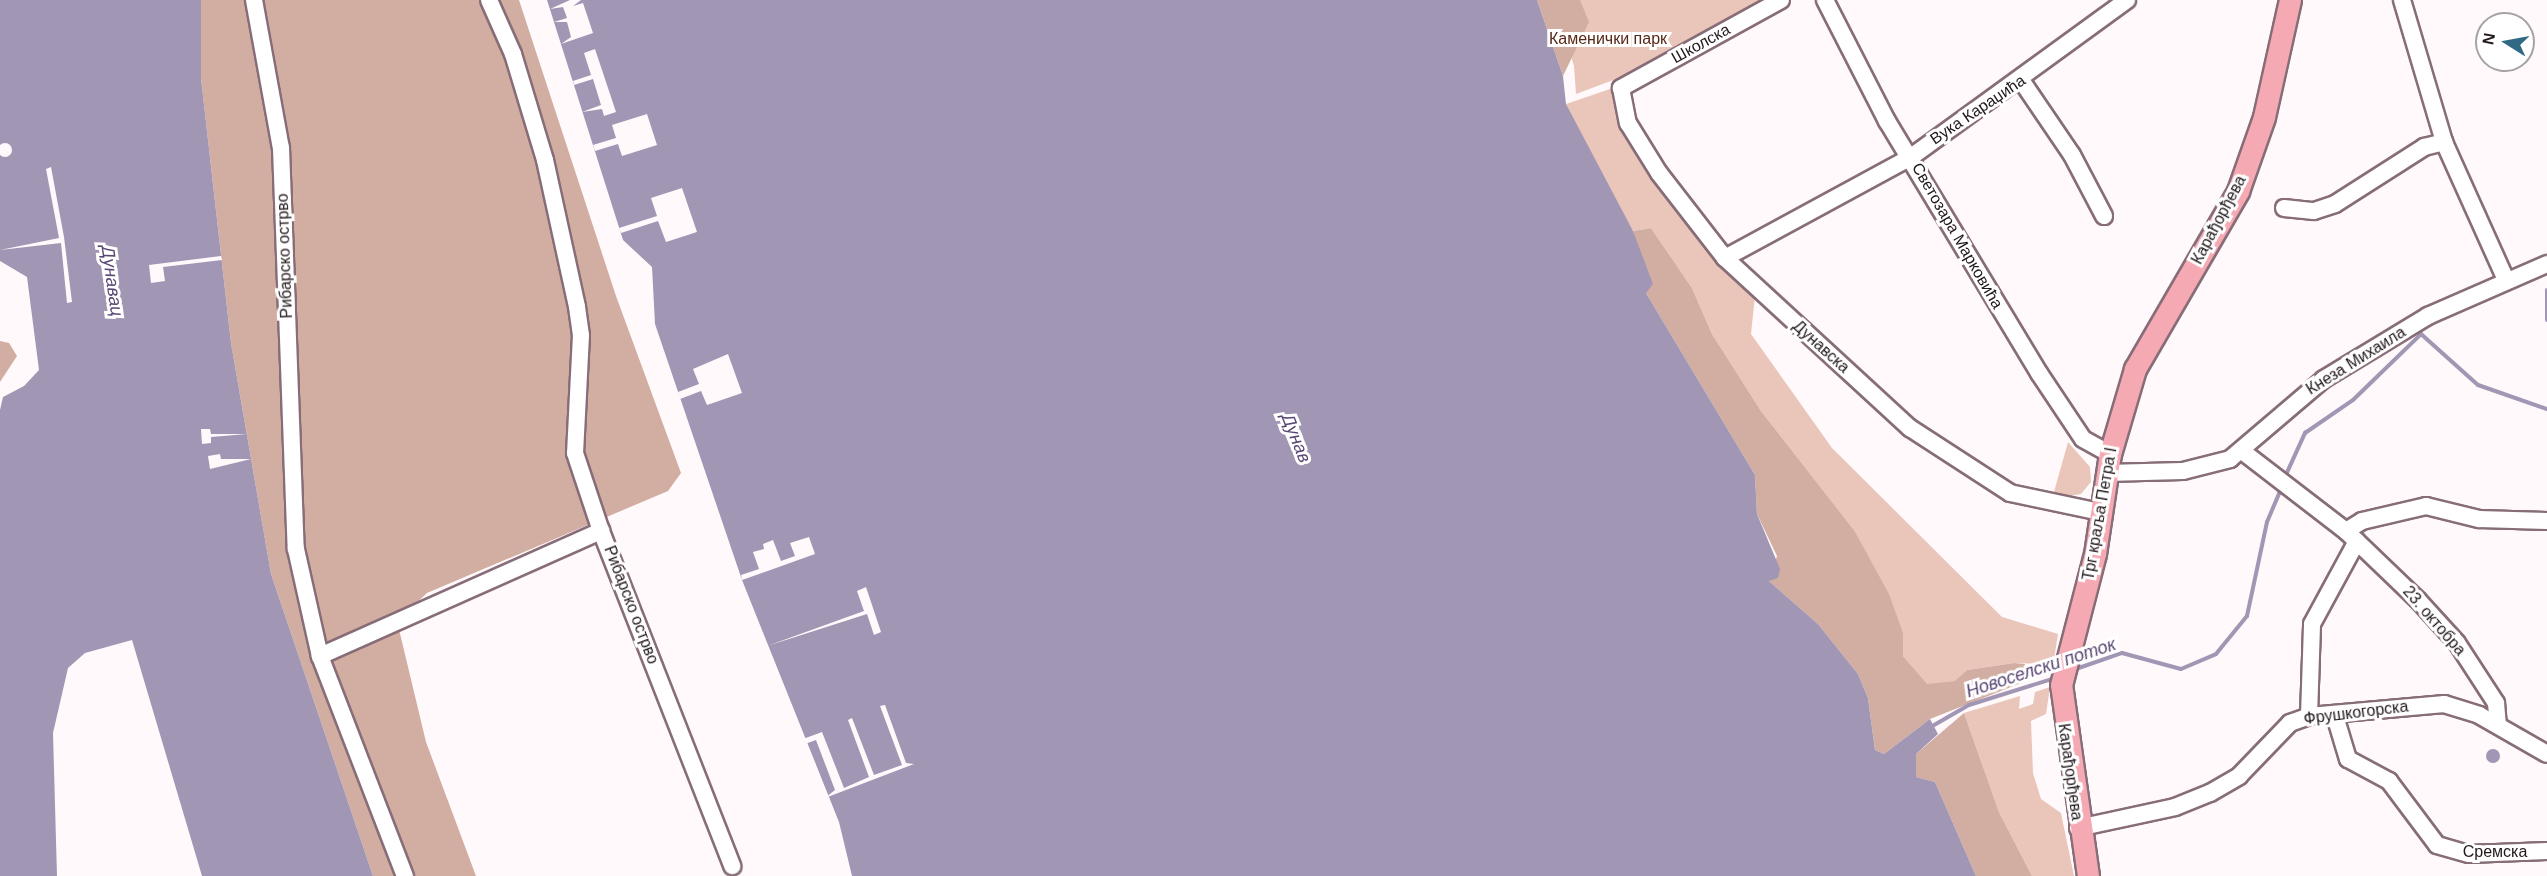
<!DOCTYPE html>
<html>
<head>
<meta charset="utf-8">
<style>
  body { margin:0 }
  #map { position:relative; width:2547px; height:876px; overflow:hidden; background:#fff9fb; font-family:Helvetica,sans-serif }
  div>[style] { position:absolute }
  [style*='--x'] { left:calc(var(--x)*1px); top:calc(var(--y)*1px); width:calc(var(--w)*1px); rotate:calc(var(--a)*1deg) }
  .green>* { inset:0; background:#eac6ba }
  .forest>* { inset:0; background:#d2aea2 }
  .water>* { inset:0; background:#a296b5 }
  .round { border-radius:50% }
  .pier>* { inset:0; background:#fff9fb }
  .stream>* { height:4px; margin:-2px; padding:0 2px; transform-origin:2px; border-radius:2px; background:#a296b5 }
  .roads { filter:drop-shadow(2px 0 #876d78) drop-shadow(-2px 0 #876d78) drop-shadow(0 2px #876d78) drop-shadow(0 -2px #876d78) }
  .minor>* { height:16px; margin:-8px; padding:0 8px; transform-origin:8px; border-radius:8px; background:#fff }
  .major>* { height:21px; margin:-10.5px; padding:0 10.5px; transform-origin:10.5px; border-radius:10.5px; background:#f5aab3 }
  span { translate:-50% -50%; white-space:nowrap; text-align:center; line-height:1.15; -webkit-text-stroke:6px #fff; paint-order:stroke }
  .park-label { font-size:16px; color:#582817 }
  .street-label { font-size:16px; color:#22181c }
  .water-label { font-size:18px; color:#594673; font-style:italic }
  .north { position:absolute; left:2475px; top:12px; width:60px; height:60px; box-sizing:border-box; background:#fff; border:2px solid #a7a3a4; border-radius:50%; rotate:281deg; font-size:16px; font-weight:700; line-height:24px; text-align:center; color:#22181c }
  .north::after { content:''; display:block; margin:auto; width:21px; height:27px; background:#306983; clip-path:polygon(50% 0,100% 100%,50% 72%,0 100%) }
</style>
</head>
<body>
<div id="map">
  <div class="green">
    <i style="clip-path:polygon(1554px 0,1764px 0,1616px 79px,1576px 94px,1574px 66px)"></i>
    <i style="clip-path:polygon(1613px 88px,1622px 117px,1755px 296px,1751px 334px,1832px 448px,2002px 617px,2058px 634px,2052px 672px,2037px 678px,2038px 664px,2014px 663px,1967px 670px,1956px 681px,1927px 685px,1903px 656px,1903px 633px,1854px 530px,1761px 411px,1712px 334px,1692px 288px,1651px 228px,1633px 231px,1599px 175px,1566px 104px)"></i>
    <i style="clip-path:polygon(2068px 442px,2090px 467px,2091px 482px,2081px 494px,2052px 499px)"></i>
    <i style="clip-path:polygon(2050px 687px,2046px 714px,2031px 721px,2033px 773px,2041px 799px,2061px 813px,2074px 876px,2032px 876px,1999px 812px,1964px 713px,2020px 696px,2019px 709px,2033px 704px,2035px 692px)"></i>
  </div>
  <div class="forest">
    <i style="clip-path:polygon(201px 0,519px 0,616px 296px,681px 473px,668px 491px,427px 593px,397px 621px,426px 742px,476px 876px,373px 876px,271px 574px,231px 343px,201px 78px)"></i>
    <i style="clip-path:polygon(1537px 0,1580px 0,1589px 22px,1563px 76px)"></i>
    <i style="clip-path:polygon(1651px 228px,1692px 288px,1712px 334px,1761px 411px,1854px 530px,1889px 594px,1903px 633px,1903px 656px,1927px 684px,1955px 681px,1967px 670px,2014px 663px,2025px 664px,2021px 683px,1930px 719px,1884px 754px,1875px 750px,1868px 698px,1858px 674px,1818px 624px,1769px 581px,1777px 556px,1757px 514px,1755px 475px,1646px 293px,1633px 231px)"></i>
    <i style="clip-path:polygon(0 341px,9px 343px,17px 356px,0 382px)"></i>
    <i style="clip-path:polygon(1964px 713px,1999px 812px,2032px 876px,1976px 876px,1935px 782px,1916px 777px,1916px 754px)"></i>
  </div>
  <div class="water">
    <i style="clip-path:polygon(0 0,201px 0,201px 78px,231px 343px,271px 574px,373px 876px,202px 876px,132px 640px,85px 653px,68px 668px,53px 733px,57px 876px,0 876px,0 410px,3px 397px,24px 386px,39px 370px,27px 277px,0 261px)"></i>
    <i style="clip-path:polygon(547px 0,1537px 0,1563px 76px,1566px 104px,1633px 231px,1653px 284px,1646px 293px,1755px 475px,1757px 514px,1780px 569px,1778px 578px,1769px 581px,1818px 624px,1858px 674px,1868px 698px,1875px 750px,1884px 754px,1930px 719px,1938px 734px,1916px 754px,1916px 777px,1935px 782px,1976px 876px,852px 876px,839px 822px,742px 580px,655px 324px,652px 267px,623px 240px)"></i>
    <i class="round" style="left:2486px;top:749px;width:14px;height:14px"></i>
  </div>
  <div class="pier">
    <i style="clip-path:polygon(570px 0,581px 0,573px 6px,583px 3px,593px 33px,561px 44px,571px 37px,567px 22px,554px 22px,567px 18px,563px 7px,550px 9px)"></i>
    <i style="clip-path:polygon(595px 49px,616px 112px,604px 116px,602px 109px,582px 112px,601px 105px,593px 79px,574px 85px,573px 81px,591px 75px,584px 53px)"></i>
    <i style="clip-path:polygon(647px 114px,657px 145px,622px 156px,618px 144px,595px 151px,593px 145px,616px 138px,612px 125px)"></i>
    <i class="round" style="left:-2px;top:143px;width:14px;height:14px"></i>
    <i style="clip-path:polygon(51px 167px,64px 237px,72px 302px,67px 303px,61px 243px,0 250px,59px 238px,46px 169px)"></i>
    <i style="clip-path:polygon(682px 188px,697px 232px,666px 242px,658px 221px,621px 233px,619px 228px,657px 216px,651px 198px)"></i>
    <i style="clip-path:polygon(221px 256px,222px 260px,163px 267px,165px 281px,151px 283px,149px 265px)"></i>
    <i style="clip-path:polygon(728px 354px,742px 393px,707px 405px,701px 391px,680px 399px,678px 392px,699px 384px,693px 369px)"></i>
    <i style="clip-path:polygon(201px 429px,210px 429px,211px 434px,247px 434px,211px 437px,211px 443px,202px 444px)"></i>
    <i style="clip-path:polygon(220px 454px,221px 459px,251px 459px,210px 469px,208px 456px)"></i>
    <i style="clip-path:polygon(809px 537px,815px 554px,742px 580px,741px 575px,759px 569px,753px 552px,764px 549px,763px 544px,773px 540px,781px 561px,795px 556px,790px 543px)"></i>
    <i style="clip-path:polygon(866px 587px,881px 632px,874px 635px,867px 614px,767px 646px,864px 611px,857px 591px)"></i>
    <i style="clip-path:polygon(885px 705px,906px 763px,914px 764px,825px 798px,835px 790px,816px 740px,805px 744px,803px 739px,822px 732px,844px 788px,869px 777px,848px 720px,852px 718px,874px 775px,902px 765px,880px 706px)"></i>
  </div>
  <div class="stream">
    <i style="--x:2547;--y:290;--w:30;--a:90"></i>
    <i style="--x:2284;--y:479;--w:51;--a:-65.5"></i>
    <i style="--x:2305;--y:433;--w:58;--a:-34.5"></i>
    <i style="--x:2353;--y:400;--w:95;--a:-44.1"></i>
    <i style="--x:2421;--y:334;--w:76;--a:41.8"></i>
    <i style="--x:2478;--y:385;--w:73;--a:19.2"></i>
    <i style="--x:2073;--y:670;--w:52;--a:-19.1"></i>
    <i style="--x:2122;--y:653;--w:61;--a:15.2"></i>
    <i style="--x:2181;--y:669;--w:38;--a:-23"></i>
    <i style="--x:2216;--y:654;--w:49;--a:-50.8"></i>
    <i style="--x:2247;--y:616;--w:96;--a:-78"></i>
    <i style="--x:2267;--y:522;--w:39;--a:-67"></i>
    <i style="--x:1929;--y:728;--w:46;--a:-29.9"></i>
    <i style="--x:1969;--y:705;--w:90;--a:-17.4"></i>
  </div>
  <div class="roads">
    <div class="minor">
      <i style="--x:254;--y:0;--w:150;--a:79.7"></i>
      <i style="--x:281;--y:148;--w:401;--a:87.9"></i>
      <i style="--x:296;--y:549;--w:110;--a:77.4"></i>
      <i style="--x:320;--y:656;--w:236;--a:68.9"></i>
      <i style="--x:489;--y:0;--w:59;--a:66"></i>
      <i style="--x:513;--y:54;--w:111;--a:73.2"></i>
      <i style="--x:545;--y:160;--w:150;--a:77.7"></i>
      <i style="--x:577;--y:307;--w:28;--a:82"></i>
      <i style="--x:581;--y:335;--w:118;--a:92.9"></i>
      <i style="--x:575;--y:453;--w:82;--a:71.6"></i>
      <i style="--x:1781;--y:0;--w:183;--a:151.2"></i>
      <i style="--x:1621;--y:88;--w:36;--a:79"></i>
      <i style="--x:1628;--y:123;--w:59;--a:58.2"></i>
      <i style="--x:1659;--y:173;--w:108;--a:52.2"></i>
      <i style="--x:1725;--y:258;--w:251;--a:42.6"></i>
      <i style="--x:1910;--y:428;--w:119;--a:33"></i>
      <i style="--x:2010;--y:493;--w:92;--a:11.9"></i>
      <i style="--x:1825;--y:0;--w:136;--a:62.9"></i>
      <i style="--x:1887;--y:121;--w:294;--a:58.9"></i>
      <i style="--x:2039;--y:373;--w:79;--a:56.3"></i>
      <i style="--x:2083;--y:439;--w:31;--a:29"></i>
      <i style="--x:2402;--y:0;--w:148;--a:73.5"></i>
      <i style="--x:2444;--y:142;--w:151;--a:65.8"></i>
      <i style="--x:2021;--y:80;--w:91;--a:55.8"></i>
      <i style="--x:2072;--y:155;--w:69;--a:62.3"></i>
      <i style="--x:2284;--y:208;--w:30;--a:6"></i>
      <i style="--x:2314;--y:211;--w:22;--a:-18"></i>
      <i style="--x:2335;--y:204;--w:106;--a:-32.6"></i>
      <i style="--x:2424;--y:147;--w:21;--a:-14"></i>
      <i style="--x:1725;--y:258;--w:212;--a:-28.5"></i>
      <i style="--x:1911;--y:157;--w:267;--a:-36"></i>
      <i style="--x:2242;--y:451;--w:131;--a:37.6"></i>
      <i style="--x:2346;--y:531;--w:100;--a:43.8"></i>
      <i style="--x:2418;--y:600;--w:58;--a:47.8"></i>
      <i style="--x:2457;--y:643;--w:72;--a:57"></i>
      <i style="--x:2496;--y:703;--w:22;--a:85"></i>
      <i style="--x:2106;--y:473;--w:77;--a:-1.5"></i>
      <i style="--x:2183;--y:471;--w:49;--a:-14.3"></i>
      <i style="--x:2230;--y:459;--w:123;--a:-40.4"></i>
      <i style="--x:2324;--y:379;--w:122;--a:-31.2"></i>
      <i style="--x:2428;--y:316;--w:130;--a:-23.6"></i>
      <i style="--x:2346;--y:531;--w:19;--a:-32"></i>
      <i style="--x:2362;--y:521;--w:66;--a:-13.2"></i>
      <i style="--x:2426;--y:506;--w:55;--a:13.8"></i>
      <i style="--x:2479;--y:519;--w:68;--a:1.7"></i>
      <i style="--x:320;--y:656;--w:308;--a:-24"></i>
      <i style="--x:601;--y:531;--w:360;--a:68.6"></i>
      <i style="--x:2309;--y:716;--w:92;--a:-88.1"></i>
      <i style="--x:2312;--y:624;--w:94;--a:-61.5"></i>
      <i style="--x:2335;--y:716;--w:45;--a:73.2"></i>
      <i style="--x:2348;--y:759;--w:47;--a:28.2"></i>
      <i style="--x:2389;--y:781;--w:80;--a:53.1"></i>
      <i style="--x:2437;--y:845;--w:33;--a:16"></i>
      <i style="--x:2469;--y:854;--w:78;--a:-2.2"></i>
      <i style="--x:2078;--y:828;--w:99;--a:-12.2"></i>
      <i style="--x:2175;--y:807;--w:38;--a:-22"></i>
      <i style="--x:2210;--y:793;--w:34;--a:-30"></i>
      <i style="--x:2239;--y:776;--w:74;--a:-46.1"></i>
      <i style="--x:2290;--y:723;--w:20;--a:-20"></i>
      <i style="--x:2309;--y:716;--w:136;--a:-5.1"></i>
      <i style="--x:2444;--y:704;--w:37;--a:17"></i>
      <i style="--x:2479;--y:715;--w:78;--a:29.8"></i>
    </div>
    <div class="major">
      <i style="--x:2088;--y:876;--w:193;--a:-98"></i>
      <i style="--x:2061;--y:685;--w:135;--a:-75.5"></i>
      <i style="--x:2095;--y:554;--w:101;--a:-81.5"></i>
      <i style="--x:2110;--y:454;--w:89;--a:-73.6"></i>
      <i style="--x:2135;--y:369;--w:206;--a:-59.9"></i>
      <i style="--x:2238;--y:191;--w:78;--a:-70.6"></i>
      <i style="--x:2264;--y:117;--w:120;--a:-77.5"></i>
    </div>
  </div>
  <div class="park-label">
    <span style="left:1608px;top:39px">Каменички парк</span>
  </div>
  <div class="street-label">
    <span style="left:1701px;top:44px;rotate:-29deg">Школска</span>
    <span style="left:1978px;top:110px;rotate:-34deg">Вука Караџића</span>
    <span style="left:2219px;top:220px;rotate:-62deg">Карађорђева</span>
    <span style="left:1957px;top:236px;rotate:60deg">Светозара Марковића</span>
    <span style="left:285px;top:256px;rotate:-92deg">Рибарско острво</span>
    <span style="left:1821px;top:347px;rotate:42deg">Дунавска</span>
    <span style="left:2356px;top:361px;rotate:-32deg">Кнеза Михаила</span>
    <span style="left:2100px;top:514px;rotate:-80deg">Трг краља Петра I</span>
    <span style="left:631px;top:605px;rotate:69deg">Рибарско острво</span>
    <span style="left:2434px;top:621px;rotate:49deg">23. октобра</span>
    <span style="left:2356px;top:713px;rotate:-7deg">Фрушкогорска</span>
    <span style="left:2070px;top:772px;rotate:82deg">Карађорђева</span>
    <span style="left:2495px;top:852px">Сремска</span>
  </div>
  <div class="water-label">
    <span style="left:112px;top:281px;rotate:82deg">Дунавац</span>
    <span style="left:1296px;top:438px;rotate:68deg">Дунав</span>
    <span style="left:2041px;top:668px;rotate:-18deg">Новоселски поток</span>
  </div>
  <div class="north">N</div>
</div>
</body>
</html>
